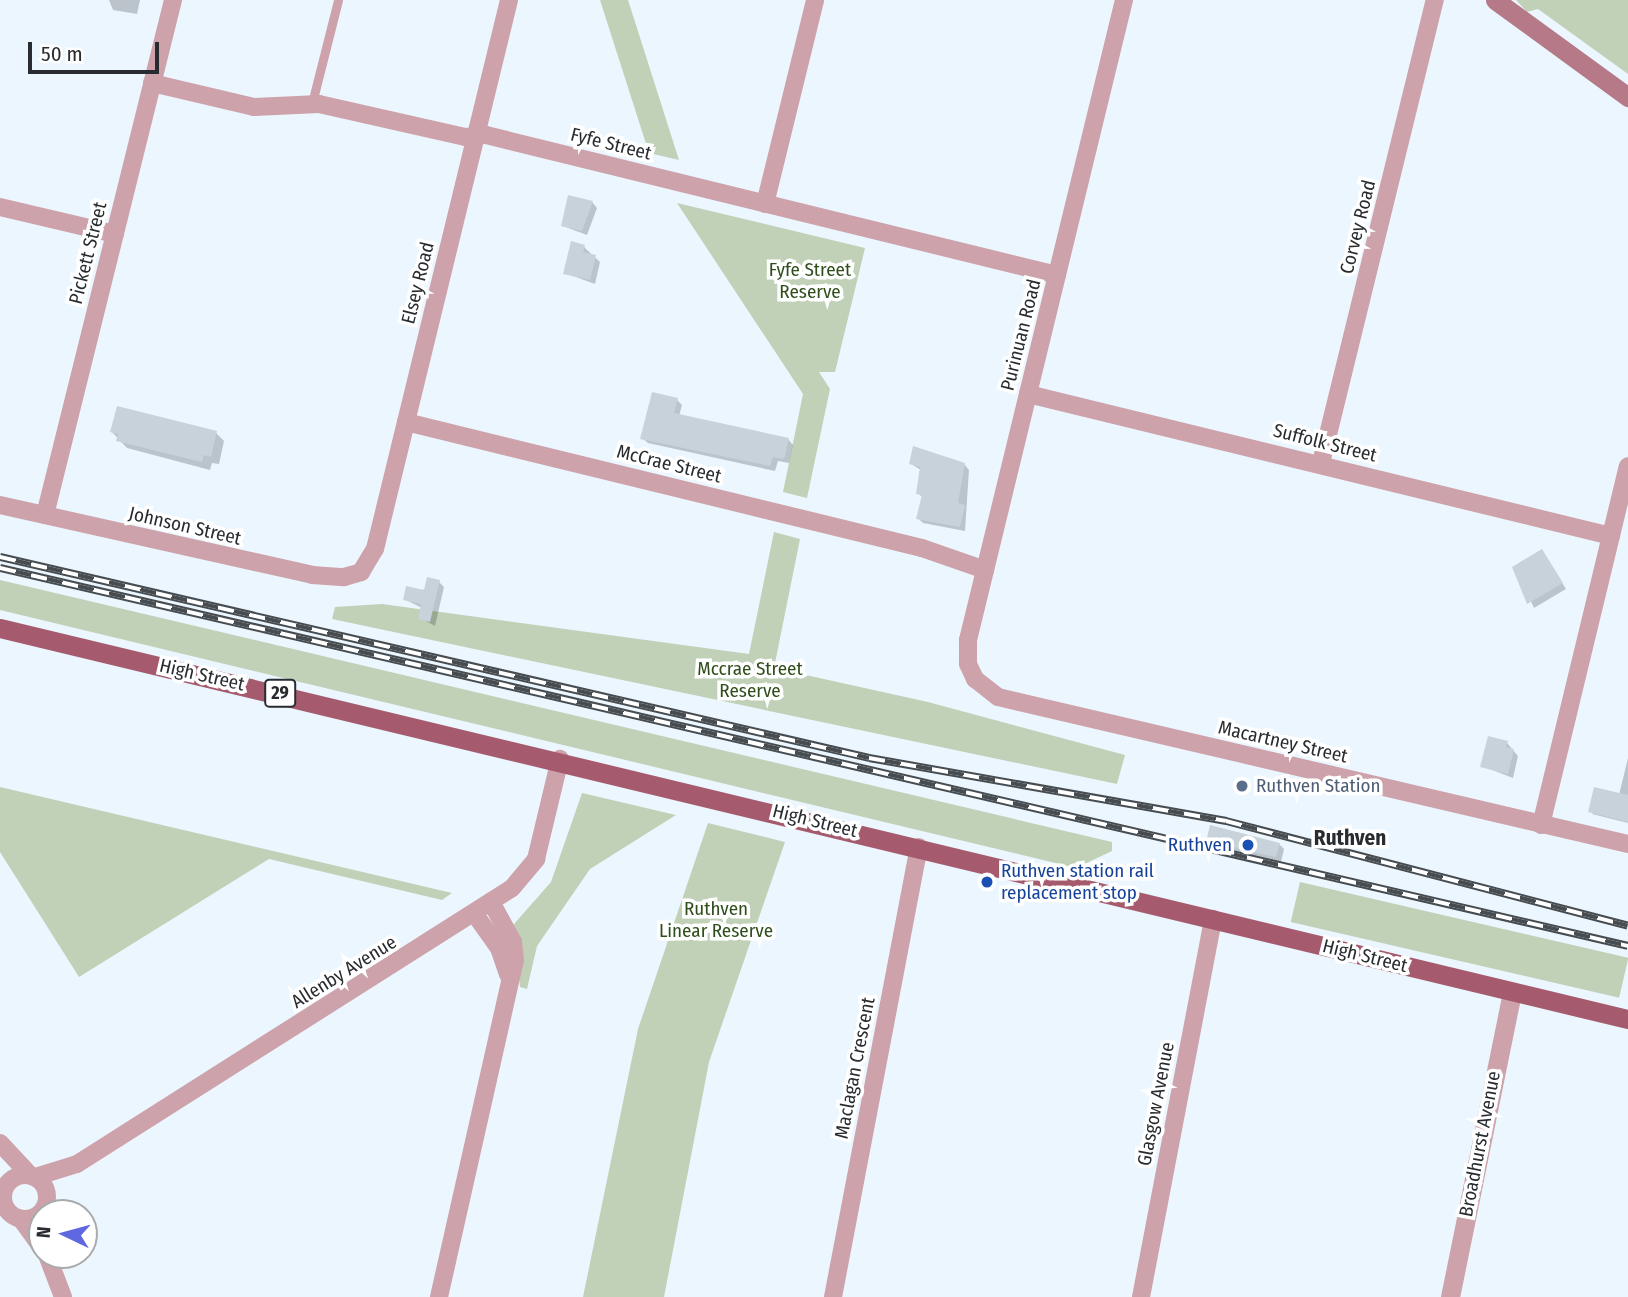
<!DOCTYPE html>
<html>
<head>
<meta charset="utf-8">
<style>
  body { margin:0 }
  #map { position:relative; width:1628px; height:1297px; overflow:hidden; background:#ebf6fe; font-family:"Fira Sans Condensed",sans-serif }
  div>[style] { position:absolute }
  [style*='--x'] { left:calc(var(--x)*1px); top:calc(var(--y)*1px); width:calc(var(--w)*1px); rotate:calc(var(--a)*1deg) }
  .green>* { inset:0; background:#c1d1b8; transform-origin:0 0 }
  .shadow>* { inset:0; background:#0003 }
  .building>* { inset:0; background:#c8d2da }
  .service>* { height:9px; margin:-4.5px; padding:0 4.5px; transform-origin:4.5px; border-radius:4.5px; background:#cda2aa }
  .minor>* { height:18px; margin:-9px; padding:0 9px; transform-origin:9px; border-radius:9px; background:#cda2aa }
  .minor>.ring { margin:-9px; padding:0; box-sizing:content-box; background:none; border:18px solid #cda2aa; border-radius:50% }
  .tertiary>* { height:19px; margin:-9.5px; padding:0 9.5px; transform-origin:9.5px; border-radius:9.5px; background:#cda2aa }
  .secondary>* { height:19px; margin:-9.5px; padding:0 9.5px; transform-origin:9.5px; border-radius:9.5px; background:#b67987 }
  .primary>* { height:19px; margin:-9.5px; padding:0 9.5px; transform-origin:9.5px; border-radius:9.5px; background:#a55b6d }
  .rail>* { height:8px; margin-top:-4px; transform-origin:0; background:repeating-linear-gradient(90deg,#fff 0 16px,#474c50 0 32px); box-sizing:border-box; border-block:2px solid #474c50 }
  .dots>* { width:19px; height:19px; translate:-50% -50%; box-sizing:border-box; border:4px solid #fff; border-radius:50% }
  span { translate:-50% -50%; white-space:nowrap; text-align:center; line-height:1.15; -webkit-text-stroke:7px #fff; paint-order:stroke }
  .shield-label span { padding:2px 5px; background:#fff; border:2px solid; border-radius:5px; -webkit-text-stroke-width:0 }
  .shield-label { font-size:18px; color:#282b2f; font-weight:700 }
  .street-label { font-size:19px; color:#282b2f }
  .park-label { font-size:19px; color:#2f4e1b }
  .service-label { font-size:19px; color:#4e5e75 }
  .left { translate:0 -50%; text-align:left }
  .transit-label { font-size:19px; color:#164399 }
  .right { translate:-100% -50%; text-align:right }
  .neighbourhood-label { font-size:21px; color:#282b2f; font-weight:700 }
  .north { position:absolute; left:28px; top:1199px; width:70px; height:70px; box-sizing:border-box; background:#fff; border:2px solid #a9aaac; border-radius:50%; rotate:275deg; font-size:19px; font-weight:700; line-height:28px; text-align:center; color:#282b2f }
  .north::after { content:''; display:block; margin:auto; width:24px; height:32px; background:#5f68e0; clip-path:polygon(50% 0,100% 100%,50% 72%,0 100%) }
  .scale { position:absolute; left:28px; top:42px; width:131px; height:32px; box-sizing:border-box; border:4px solid #282b2f; border-top:0; padding-left:9px; font-size:21px; line-height:24px; white-space:nowrap; color:#282b2f; -webkit-text-stroke:5px #fff; paint-order:stroke }
</style>
</head>
<body>
<div id="map">
  <div class="green">
    <i style="clip-path:polygon(600px 0,628px 0,679px 160px,649px 153px)"></i>
    <i style="clip-path:polygon(1516px 0,1628px 0,1628px 74px,1538px 9px,1527px 12px)"></i>
    <i style="clip-path:polygon(677px 203px,865px 248px,835px 372px,819px 372px,830px 389px,807px 498px,783px 492px,803px 394px)"></i>
    <i style="clip-path:polygon(774px 532px,800px 539px,774px 668px,928px 702px,1125px 755px,1117px 784px,332px 619px,335px 607px,382px 604px,749px 654px)"></i>
    <i style="clip-path:polygon(0 580px,1112px 842px,1112px 851px,1076px 868px,0 610px)"></i>
    <i style="clip-path:polygon(0 787px,452px 893px,442px 900px,269px 859px,79px 977px,0 852px)"></i>
    <i style="clip-path:polygon(582px 793px,676px 815px,590px 869px,537px 946px,527px 989px,520px 987px,514px 924px,551px 882px)"></i>
    <i style="clip-path:polygon(708px 823px,785px 842px,709px 1062px,664px 1297px,583px 1297px,638px 1029px)"></i>
    <i style="left:1300px;top:882px;width:337px;height:41px;rotate:13deg"></i>
  </div>
  <div class="shadow">
    <i style="clip-path:polygon(109px 0,140px 0,137px 14px,113px 10px)"></i>
    <i style="clip-path:polygon(592px 202px,597px 208px,587px 235px,563px 226px)"></i>
    <i style="clip-path:polygon(584px 247px,600px 262px,595px 284px,565px 273px)"></i>
    <i style="clip-path:polygon(677px 400px,682px 405px,679px 416px,788px 439px,793px 445px,789px 463px,778px 461px,775px 471px,648px 443px,642px 438px)"></i>
    <i style="clip-path:polygon(112px 432px,216px 433px,224px 441px,219px 464px,212px 463px,210px 470px,127px 448px)"></i>
    <i style="clip-path:polygon(911px 464px,964px 464px,969px 470px,965px 531px,923px 523px,918px 518px,923px 498px,918px 493px,921px 470px)"></i>
    <i style="clip-path:polygon(1542px 551px,1566px 589px,1534px 608px,1515px 567px)"></i>
    <i style="clip-path:polygon(439px 582px,444px 587px,435px 626px,420px 618px,422px 608px,404px 599px)"></i>
    <i style="clip-path:polygon(1507px 743px,1518px 756px,1513px 778px,1482px 766px)"></i>
    <i style="clip-path:polygon(1628px 758px,1628px 823px,1592px 814px,1619px 795px)"></i>
    <i style="clip-path:polygon(1208px 842px,1279px 844px,1284px 849px,1281px 862px,1213px 847px)"></i>
  </div>
  <div class="building">
    <i style="clip-path:polygon(568px 195px,593px 201px,582px 231px,561px 226px)"></i>
    <i style="clip-path:polygon(571px 241px,585px 245px,583px 252px,596px 255px,590px 280px,563px 274px)"></i>
    <i style="clip-path:polygon(652px 392px,678px 398px,674px 413px,789px 438px,784px 459px,773px 457px,770px 466px,640px 439px)"></i>
    <i style="clip-path:polygon(117px 406px,217px 431px,211px 457px,204px 455px,202px 462px,116px 441px,118px 434px,110px 432px)"></i>
    <i style="clip-path:polygon(913px 446px,965px 463px,958px 503px,965px 505px,960px 527px,916px 519px,922px 495px,916px 494px,920px 467px,909px 464px)"></i>
    <i style="clip-path:polygon(1542px 549px,1563px 583px,1527px 604px,1512px 567px)"></i>
    <i style="clip-path:polygon(427px 577px,440px 580px,430px 622px,418px 619px,421px 604px,403px 600px,406px 586px,424px 590px)"></i>
    <i style="clip-path:polygon(1488px 736px,1508px 741px,1506px 747px,1514px 749px,1508px 774px,1480px 767px)"></i>
    <i style="clip-path:polygon(1594px 787px,1628px 795px,1628px 822px,1588px 812px)"></i>
    <i style="clip-path:polygon(1210px 825px,1280px 843px,1276px 857px,1206px 842px)"></i>
  </div>
  <div class="service">
    <i style="--x:312;--y:103;--w:106;--a:-75.8"></i>
  </div>
  <div class="minor">
    <i style="--x:1124;--y:0;--w:659;--a:103.7"></i>
    <i style="--x:968;--y:640;--w:24;--a:90"></i>
    <i style="--x:968;--y:664;--w:17;--a:65"></i>
    <i style="--x:975;--y:679;--w:29;--a:38"></i>
    <i style="--x:998;--y:697;--w:647;--a:13.13"></i>
    <i style="--x:152;--y:83;--w:105;--a:13.2"></i>
    <i style="--x:254;--y:107;--w:65;--a:-2.6"></i>
    <i style="--x:319;--y:104;--w:151;--a:12.7"></i>
    <i style="--x:466;--y:137;--w:20;--a:-6"></i>
    <i style="--x:486;--y:135;--w:588;--a:13.78"></i>
    <i style="--x:765;--y:204;--w:210;--a:-76.2"></i>
    <i style="--x:0;--y:207;--w:118;--a:13.2"></i>
    <i style="--x:1028;--y:394;--w:600;--a:13.69"></i>
    <i style="--x:406;--y:422;--w:531;--a:13.72"></i>
    <i style="--x:922;--y:548;--w:67;--a:19.2"></i>
    <i style="--x:1321;--y:463;--w:477;--a:-76.2"></i>
    <i style="--x:0;--y:505;--w:320;--a:12.6"></i>
    <i style="--x:312;--y:575;--w:32;--a:4"></i>
    <i style="--x:344;--y:577;--w:18;--a:-16"></i>
    <i style="--x:361;--y:572;--w:27;--a:-59"></i>
    <i style="--x:375;--y:549;--w:565;--a:-76.28"></i>
    <i style="--x:45;--y:515;--w:531;--a:-76.04"></i>
    <i style="--x:1541;--y:825;--w:369;--a:-76.4"></i>
    <i style="--x:474;--y:913;--w:43;--a:54.5"></i>
    <i style="--x:499;--y:948;--w:28;--a:71"></i>
    <i style="--x:0;--y:1143;--w:45;--a:46.8"></i>
    <i class="ring" style="left:3px;top:1175px;width:26px;height:26px"></i>
    <i style="--x:35;--y:1177;--w:44;--a:-17.2"></i>
    <i style="--x:77;--y:1164;--w:515;--a:-32.39"></i>
    <i style="--x:512;--y:888;--w:38;--a:-50"></i>
    <i style="--x:536;--y:859;--w:103;--a:-76.5"></i>
    <i style="--x:21;--y:1219;--w:36;--a:54"></i>
    <i style="--x:47;--y:1255;--w:45;--a:69.1"></i>
    <i style="--x:439;--y:1297;--w:344;--a:-77.3"></i>
    <i style="--x:515;--y:961;--w:19;--a:-96"></i>
    <i style="--x:513;--y:942;--w:46;--a:-118.8"></i>
    <i style="--x:833;--y:1297;--w:458;--a:-79.2"></i>
    <i style="--x:1141;--y:1297;--w:385;--a:-79.2"></i>
  </div>
  <div class="tertiary">
    <i style="--x:1450;--y:1297;--w:311;--a:-78.5"></i>
  </div>
  <div class="secondary">
    <i style="--x:1495;--y:0;--w:165;--a:36.1"></i>
  </div>
  <div class="primary">
    <i style="--x:0;--y:628;--w:1674;--a:13.51"></i>
  </div>
  <div class="rail">
    <i style="--x:0;--y:557;--w:892;--a:13.02"></i>
    <i style="--x:869;--y:758;--w:363;--a:10"></i>
    <i style="--x:1226;--y:821;--w:415;--a:14.6"></i>
    <i style="--x:0;--y:568;--w:1671;--a:13.07"></i>
  </div>
  <div class="dots">
    <i style="left:1242px;top:786px;background:#5c6f8a"></i>
    <i style="left:1248px;top:845px;background:#1a4fb4"></i>
    <i style="left:987px;top:882px;background:#1a4fb4"></i>
  </div>
  <div class="shield-label">
    <span style="left:280px;top:693px">29</span>
  </div>
  <div class="street-label">
    <span style="left:611px;top:144px;rotate:14deg">Fyfe Street</span>
    <span style="left:1358px;top:227px;rotate:-76deg">Corvey Road</span>
    <span style="left:88px;top:253px;rotate:-76deg">Pickett Street</span>
    <span style="left:418px;top:283px;rotate:-76deg">Elsey Road</span>
    <span style="left:1021px;top:335px;rotate:-76deg">Purinuan Road</span>
    <span style="left:1325px;top:443px;rotate:14deg">Suffolk Street</span>
    <span style="left:669px;top:464px;rotate:14deg">McCrae Street</span>
    <span style="left:185px;top:526px;rotate:13deg">Johnson Street</span>
    <span style="left:202px;top:675px;rotate:13deg">High Street</span>
    <span style="left:1283px;top:742px;rotate:13deg">Macartney Street</span>
    <span style="left:815px;top:821px;rotate:14deg">High Street</span>
    <span style="left:1365px;top:956px;rotate:14deg">High Street</span>
    <span style="left:344px;top:972px;rotate:-32deg">Allenby Avenue</span>
    <span style="left:855px;top:1068px;rotate:-79deg">Maclagan Crescent</span>
    <span style="left:1156px;top:1104px;rotate:-79deg">Glasgow Avenue</span>
    <span style="left:1480px;top:1144px;rotate:-79deg">Broadhurst Avenue</span>
  </div>
  <div class="park-label">
    <span style="left:810px;top:281px">Fyfe Street<br>Reserve</span>
    <span style="left:750px;top:680px">Mccrae Street<br>Reserve</span>
    <span style="left:716px;top:920px">Ruthven<br>Linear Reserve</span>
  </div>
  <div class="service-label">
    <span class="left" style="left:1256px;top:786px">Ruthven Station</span>
  </div>
  <div class="transit-label">
    <span class="right" style="left:1232px;top:845px">Ruthven</span>
    <span class="left" style="left:1001px;top:882px">Ruthven station rail<br>replacement stop</span>
  </div>
  <div class="neighbourhood-label">
    <span style="left:1350px;top:838px">Ruthven</span>
  </div>
  <div class="north">N</div>
  <div class="scale">50 m</div>
</div>
</body>
</html>
